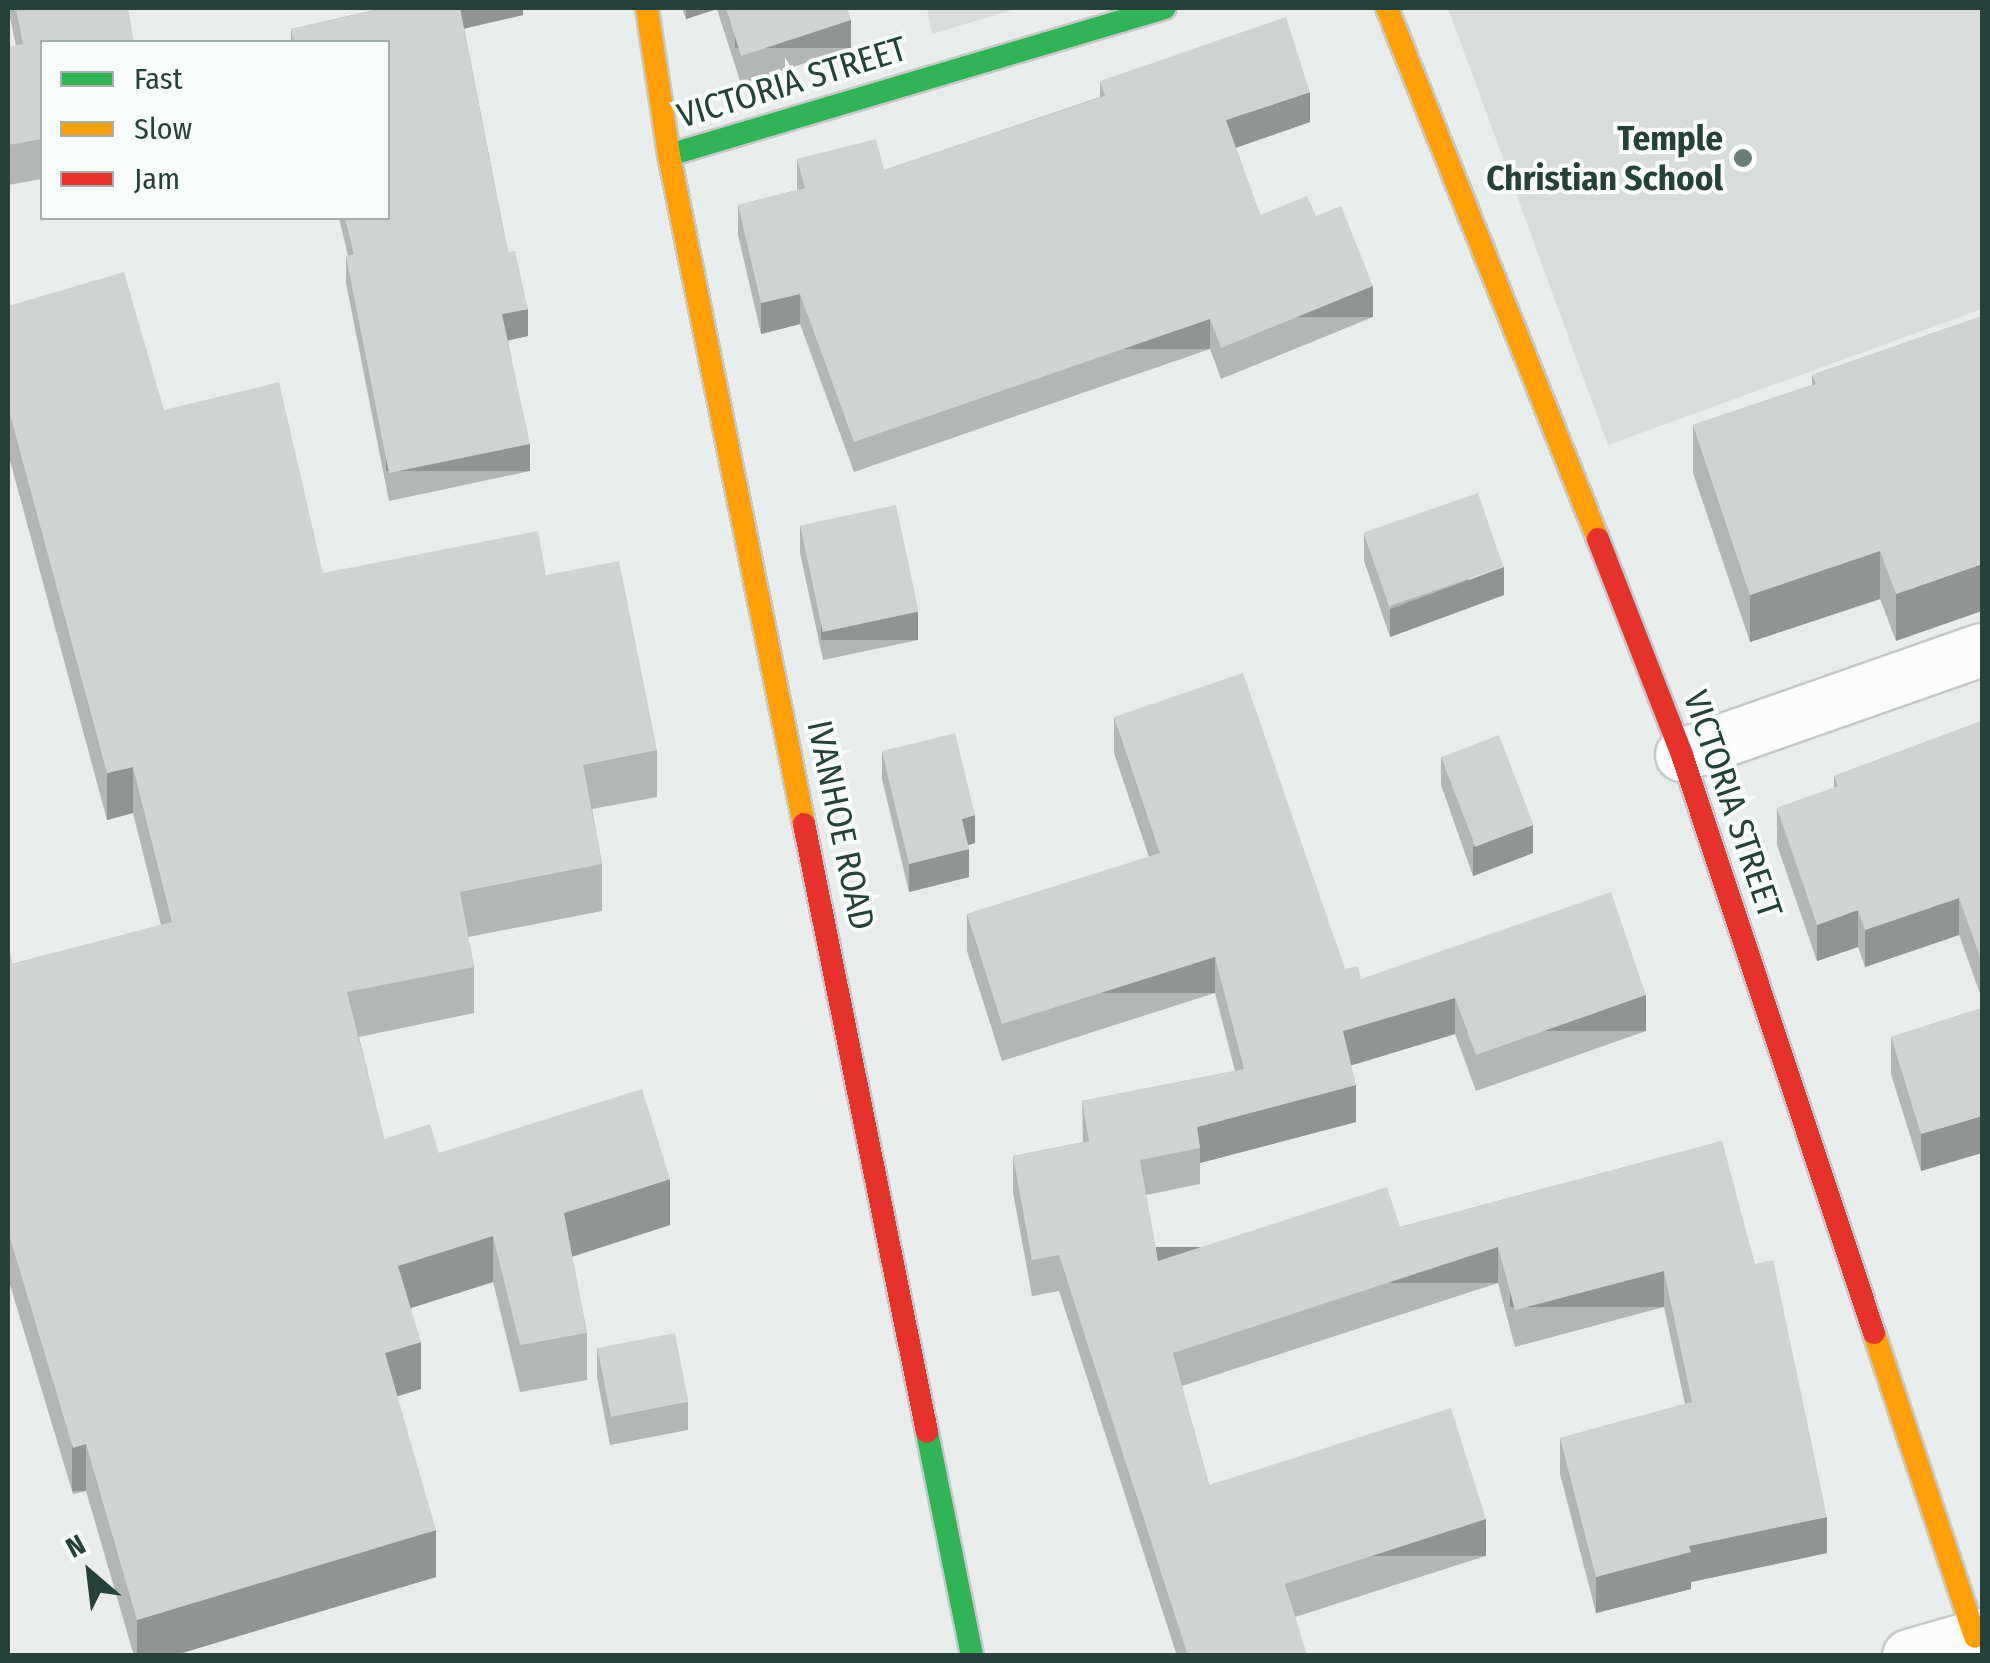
<!DOCTYPE html>
<html>
<head>
<meta charset="utf-8">
<style>
  body { margin:0 }
  #map { position:relative; width:1990px; height:1663px; overflow:hidden; background:#e8edeb; font-family:"Fira Sans Condensed",sans-serif }
  div>[style] { position:absolute }
  [style*='--x'] { left:calc(var(--x)*1px); top:calc(var(--y)*1px); width:calc(var(--w)*1px); rotate:calc(var(--a)*1deg) }
  .built>* { inset:0; background:#d6dedb }
  .roads { filter:drop-shadow(2px 0 #c5cac8) drop-shadow(-2px 0 #c5cac8) drop-shadow(0 2px #c5cac8) drop-shadow(0 -2px #c5cac8) }
  .street>* { height:52px; margin:-26px; padding:0 26px; transform-origin:26px; border-radius:26px; background:#fcfcfc }
  .fast>* { height:22px; margin:-11px; padding:0 11px; transform-origin:11px; border-radius:11px; background:#30b455 }
  .slow>* { height:22px; margin:-11px; padding:0 11px; transform-origin:11px; border-radius:11px; background:#ff9f0a }
  .jam>* { height:22px; margin:-11px; padding:0 11px; transform-origin:11px; border-radius:11px; background:#e5322d }
  .wall>* { inset:0; background:#b2b6b5 }
  .shaded-wall>* { inset:0; background:#919493; transform-origin:0 0 }
  .building>* { inset:0; background:#cfd4d2; transform-origin:0 0 }
  .dots>* { width:28px; height:28px; translate:-50% -50%; box-sizing:border-box; border:5px solid #f7fbf9; border-radius:50% }
  span { translate:-50% -50%; white-space:nowrap; text-align:center; line-height:1.15; -webkit-text-stroke:8px #f7fbf9; paint-order:stroke }
  .street-label { font-size:35px; color:#24423a }
  .poi-label { font-size:35px; color:#24423a; font-weight:700 }
  .right { translate:-100% -50%; text-align:right }
  .frame { position:absolute; inset:0; border:10px solid #24423a; pointer-events:none }
  .legend { position:absolute; left:40px; top:40px; width:350px; height:180px; box-sizing:border-box; background:#f7fbf9; border:2px solid #a3b1ad; margin:0; padding:12px 18px; list-style:none; font-size:30px; color:#24423a }
  .legend li { display:flex; align-items:center; gap:20px; height:50px }
  .legend b { width:50px; border:2px solid #a3b1ad }
  .north { position:absolute; left:40px; top:1523px; width:100px; height:100px; -webkit-text-stroke:8px #f7fbf9; paint-order:stroke; rotate:332deg; font-size:28px; font-weight:700; line-height:40px; text-align:center; color:#24423a }
  .north::after { content:''; display:block; margin:auto; width:35px; height:45px; background:#24423a; clip-path:polygon(50% 0,100% 100%,50% 72%,0 100%) }
</style>
</head>
<body>
<div id="map">
  <div class="built">
    <i style="clip-path:polygon(927px 8px,1019px 8px,932px 34px)"></i>
    <i style="clip-path:polygon(1448px 8px,1982px 8px,1982px 309px,1608px 445px)"></i>
  </div>
  <div class="roads">
    <div class="street">
      <i style="--x:1682;--y:755;--w:318;--a:-19.3"></i>
      <i style="--x:1909;--y:1656;--w:76;--a:-16"></i>
    </div>
    <div class="fast">
      <i style="--x:669;--y:155;--w:517;--a:-16.51"></i>
      <i style="--x:927;--y:1432;--w:228;--a:78.6"></i>
    </div>
    <div class="slow">
      <i style="--x:647;--y:8;--w:149;--a:81.5"></i>
      <i style="--x:669;--y:155;--w:682;--a:78.59"></i>
      <i style="--x:1387;--y:8;--w:571;--a:68.33"></i>
      <i style="--x:1874;--y:1333;--w:320;--a:71.6"></i>
    </div>
    <div class="jam">
      <i style="--x:1598;--y:539;--w:232;--a:68.7"></i>
      <i style="--x:1682;--y:755;--w:609;--a:71.62"></i>
      <i style="--x:804;--y:824;--w:620;--a:78.56"></i>
    </div>
  </div>
  <div class="wall">
    <i style="clip-path:polygon(8px 8px,128px 8px,42px 42px,42px 179px,8px 185px,8px 47px,16px 46px)"></i>
    <i style="clip-path:polygon(374px 8px,523px 8px,523px 15px,464px 28px,508px 252px,528px 336px,508px 340px,530px 471px,389px 501px,346px 283px,346px 256px,348px 256px,339px 218px,388px 218px,388px 42px,291px 42px,291px 29px,375px 10px)"></i>
    <i style="clip-path:polygon(682px 8px,847px 8px,851px 48px,741px 84px,717px 9px,686px 19px)"></i>
    <i style="clip-path:polygon(1100px 81px,1310px 122px,1236px 148px,1260px 215px,1316px 216px,1373px 317px,1221px 379px,1210px 349px,854px 472px,800px 324px,761px 334px,738px 235px,738px 205px,797px 190px,797px 159px,884px 170px,1100px 97px)"></i>
    <i style="clip-path:polygon(8px 306px,164px 410px,323px 573px,546px 575px,657px 750px,657px 797px,592px 809px,602px 864px,602px 911px,468px 937px,474px 967px,474px 1013px,359px 1037px,384px 1139px,439px 1153px,670px 1225px,572px 1257px,587px 1333px,587px 1380px,520px 1392px,493px 1282px,411px 1308px,421px 1389px,397px 1396px,436px 1577px,172px 1656px,134px 1656px,86px 1491px,73px 1494px,8px 1278px,8px 942px,12px 964px,161px 925px,133px 813px,107px 820px,8px 453px)"></i>
    <i style="clip-path:polygon(1982px 316px,1896px 641px,1880px 599px,1750px 642px,1693px 473px,1693px 425px,1812px 385px,1812px 375px)"></i>
    <i style="clip-path:polygon(800px 525px,918px 640px,823px 660px,800px 553px)"></i>
    <i style="clip-path:polygon(1364px 533px,1504px 595px,1390px 637px,1364px 561px)"></i>
    <i style="clip-path:polygon(1114px 717px,1345px 969px,1361px 979px,1646px 1031px,1476px 1091px,1455px 1034px,1351px 1065px,1356px 1122px,1200px 1163px,1200px 1184px,1146px 1195px,1158px 1261px,1400px 1227px,1722px 1141px,1827px 1553px,1691px 1582px,1691px 1589px,1596px 1613px,1560px 1474px,1560px 1438px,1685px 1404px,1664px 1307px,1515px 1347px,1498px 1283px,1182px 1386px,1209px 1485px,1486px 1556px,1295px 1617px,1307px 1656px,1177px 1656px,1059px 1291px,1032px 1296px,1013px 1192px,1013px 1156px,1083px 1142px,1082px 1101px,1235px 1071px,1215px 993px,1002px 1061px,967px 951px,967px 914px,1149px 857px,1114px 753px)"></i>
    <i style="clip-path:polygon(1982px 721px,1982px 999px,1959px 935px,1865px 967px,1858px 947px,1817px 961px,1777px 845px,1777px 808px,1834px 788px,1834px 776px)"></i>
    <i style="clip-path:polygon(882px 751px,975px 843px,968px 845px,969px 877px,909px 892px,882px 779px)"></i>
    <i style="clip-path:polygon(1441px 757px,1533px 853px,1473px 876px,1441px 785px)"></i>
    <i style="clip-path:polygon(1982px 1008px,1921px 1171px,1891px 1074px,1891px 1037px)"></i>
    <i style="clip-path:polygon(597px 1348px,688px 1402px,688px 1430px,610px 1445px,597px 1377px)"></i>
  </div>
  <div class="shaded-wall">
    <i style="clip-path:polygon(459px 8px,523px 8px,523px 15px,459px 30px)"></i>
    <i style="clip-path:polygon(686px 8px,717px 8px,717px 9px,686px 19px)"></i>
    <i style="left:851px;top:20px;width:28px;height:116px;rotate:90deg"></i>
    <i style="clip-path:polygon(1310px 92px,1310px 122px,1226px 151px,1226px 120px)"></i>
    <i style="left:1373px;top:286px;width:31px;height:164px;rotate:90deg"></i>
    <i style="clip-path:polygon(800px 294px,800px 324px,761px 334px,761px 303px)"></i>
    <i style="clip-path:polygon(528px 309px,528px 336px,502px 342px,502px 314px)"></i>
    <i style="left:1210px;top:319px;width:30px;height:377px;rotate:90deg"></i>
    <i style="left:530px;top:444px;width:27px;height:144px;rotate:90deg"></i>
    <i style="clip-path:polygon(1880px 551px,1880px 599px,1750px 642px,1750px 595px)"></i>
    <i style="clip-path:polygon(1982px 564px,1982px 611px,1896px 641px,1896px 594px)"></i>
    <i style="clip-path:polygon(1504px 567px,1504px 595px,1390px 637px,1390px 609px)"></i>
    <i style="left:918px;top:612px;width:28px;height:97px;rotate:90deg"></i>
    <i style="clip-path:polygon(133px 767px,133px 813px,107px 820px,107px 773px)"></i>
    <i style="clip-path:polygon(975px 815px,975px 843px,962px 847px,962px 819px)"></i>
    <i style="clip-path:polygon(1533px 825px,1533px 853px,1473px 876px,1473px 847px)"></i>
    <i style="clip-path:polygon(969px 849px,969px 877px,909px 892px,909px 864px)"></i>
    <i style="clip-path:polygon(1959px 898px,1959px 935px,1865px 967px,1865px 930px)"></i>
    <i style="clip-path:polygon(1858px 910px,1858px 947px,1817px 961px,1817px 925px)"></i>
    <i style="left:1215px;top:957px;width:36px;height:223px;rotate:90deg"></i>
    <i style="left:1646px;top:995px;width:36px;height:180px;rotate:90deg"></i>
    <i style="clip-path:polygon(1455px 998px,1455px 1034px,1343px 1068px,1343px 1031px)"></i>
    <i style="clip-path:polygon(1356px 1085px,1356px 1122px,1200px 1163px,1200px 1148px,1197px 1127px)"></i>
    <i style="clip-path:polygon(1982px 1116px,1982px 1153px,1921px 1171px,1921px 1134px)"></i>
    <i style="clip-path:polygon(670px 1179px,670px 1225px,564px 1259px,564px 1213px)"></i>
    <i style="clip-path:polygon(493px 1236px,493px 1282px,398px 1312px,398px 1266px)"></i>
    <i style="left:1498px;top:1247px;width:36px;height:342px;rotate:90deg"></i>
    <i style="left:1664px;top:1271px;width:36px;height:154px;rotate:90deg"></i>
    <i style="clip-path:polygon(421px 1342px,421px 1389px,385px 1400px,385px 1353px)"></i>
    <i style="left:86px;top:1444px;width:47px;height:14px;rotate:90deg"></i>
    <i style="clip-path:polygon(1827px 1517px,1827px 1553px,1691px 1582px,1691px 1589px,1596px 1613px,1596px 1577px,1689px 1546px)"></i>
    <i style="left:1486px;top:1519px;width:37px;height:211px;rotate:90deg"></i>
    <i style="clip-path:polygon(436px 1530px,436px 1577px,172px 1656px,137px 1656px,137px 1620px)"></i>
  </div>
  <div class="building">
    <i style="clip-path:polygon(16px 8px,128px 8px,134px 42px,42px 42px,42px 139px,8px 145px,8px 47px,23px 44px)"></i>
    <i style="clip-path:polygon(381px 8px,460px 8px,508px 252px,515px 251px,528px 309px,502px 314px,530px 444px,389px 473px,346px 256px,354px 254px,345px 218px,388px 218px,388px 42px,294px 42px,291px 29px,381px 9px)"></i>
    <i style="clip-path:polygon(726px 8px,847px 8px,851px 20px,741px 56px)"></i>
    <i style="clip-path:polygon(1286px 17px,1310px 92px,1226px 120px,1260px 215px,1307px 196px,1316px 216px,1341px 206px,1373px 286px,1221px 348px,1210px 319px,854px 442px,800px 294px,761px 303px,738px 205px,805px 188px,797px 159px,876px 139px,884px 170px,1105px 96px,1100px 81px)"></i>
    <i style="clip-path:polygon(124px 272px,164px 410px,279px 382px,323px 573px,538px 531px,546px 575px,619px 561px,657px 750px,583px 765px,602px 864px,460px 892px,474px 967px,347px 992px,384px 1139px,430px 1124px,439px 1153px,642px 1089px,670px 1179px,564px 1213px,587px 1333px,520px 1345px,493px 1236px,398px 1266px,421px 1342px,385px 1353px,436px 1530px,137px 1620px,86px 1444px,73px 1448px,8px 1231px,8px 942px,12px 964px,172px 922px,133px 767px,107px 773px,8px 407px,8px 306px)"></i>
    <i style="clip-path:polygon(1982px 316px,1982px 564px,1896px 594px,1880px 551px,1750px 595px,1693px 425px,1816px 384px,1812px 375px)"></i>
    <i style="left:1478px;top:493px;width:78px;height:121px;rotate:71deg"></i>
    <i style="left:896px;top:505px;width:109px;height:98px;rotate:78deg"></i>
    <i style="clip-path:polygon(1243px 673px,1345px 969px,1358px 966px,1361px 979px,1611px 892px,1646px 995px,1476px 1055px,1455px 998px,1343px 1031px,1356px 1085px,1197px 1127px,1200px 1148px,1140px 1160px,1158px 1261px,1387px 1187px,1400px 1227px,1722px 1141px,1755px 1264px,1773px 1260px,1827px 1517px,1689px 1546px,1691px 1552px,1596px 1577px,1560px 1438px,1692px 1402px,1664px 1271px,1515px 1310px,1498px 1247px,1173px 1353px,1209px 1485px,1451px 1408px,1486px 1519px,1285px 1584px,1307px 1656px,1188px 1656px,1059px 1255px,1032px 1260px,1013px 1156px,1089px 1141px,1082px 1101px,1244px 1069px,1215px 957px,1002px 1024px,967px 914px,1160px 853px,1114px 717px)"></i>
    <i style="clip-path:polygon(1982px 721px,1982px 962px,1959px 898px,1865px 930px,1858px 910px,1817px 925px,1777px 808px,1838px 786px,1834px 776px)"></i>
    <i style="clip-path:polygon(955px 733px,975px 815px,962px 819px,969px 849px,909px 864px,882px 751px)"></i>
    <i style="left:1499px;top:735px;width:96px;height:62px;rotate:69deg"></i>
    <i style="clip-path:polygon(1982px 1008px,1982px 1116px,1921px 1134px,1891px 1037px)"></i>
    <i style="left:675px;top:1333px;width:70px;height:79px;rotate:79deg"></i>
  </div>
  <div class="dots">
    <i style="left:1743px;top:158px;background:#697e78"></i>
  </div>
  <div class="street-label">
    <span style="left:792px;top:82px;rotate:-17deg">VICTORIA STREET</span>
    <span style="left:1733px;top:804px;rotate:71deg">VICTORIA STREET</span>
    <span style="left:841px;top:825px;rotate:78deg">IVANHOE ROAD</span>
  </div>
  <div class="poi-label">
    <span class="right" style="left:1723px;top:158px">Temple<br>Christian School</span>
  </div>
  <div class="frame"></div>
  <ul class="legend">
  <li><b style="height:12px;background:#30b455"></b>Fast</li>
  <li><b style="height:12px;background:#ff9f0a"></b>Slow</li>
  <li><b style="height:12px;background:#e5322d"></b>Jam</li>
  </ul>
  <div class="north">N</div>
</div>
</body>
</html>
